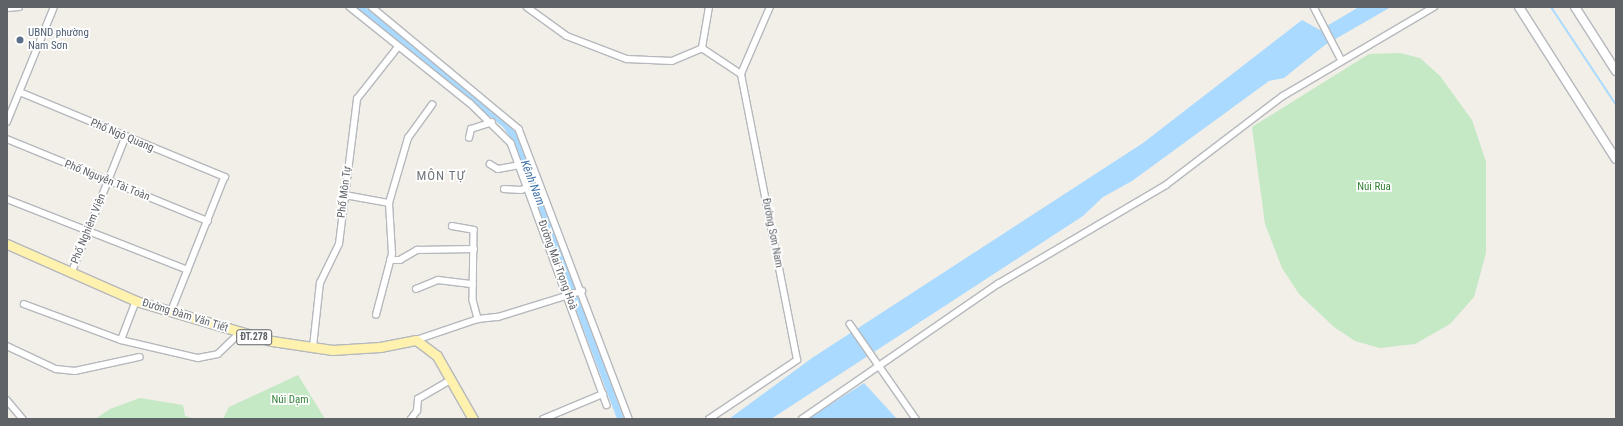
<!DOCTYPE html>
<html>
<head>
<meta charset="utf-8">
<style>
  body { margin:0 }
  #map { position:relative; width:1623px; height:426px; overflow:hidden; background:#f1efe8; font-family:"Roboto Condensed",sans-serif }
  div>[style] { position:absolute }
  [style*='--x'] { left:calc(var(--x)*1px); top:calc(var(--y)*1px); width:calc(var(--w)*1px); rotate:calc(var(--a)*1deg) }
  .green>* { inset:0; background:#c5e8c5 }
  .water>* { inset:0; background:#aadaff }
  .stream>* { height:2px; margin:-1px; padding:0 1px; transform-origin:1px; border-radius:1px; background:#aadaff }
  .roads { filter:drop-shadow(1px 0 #b5b8bc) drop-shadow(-1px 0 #b5b8bc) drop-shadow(0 1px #b5b8bc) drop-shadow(0 -1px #b5b8bc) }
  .street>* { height:5.5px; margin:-2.75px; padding:0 2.75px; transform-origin:2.75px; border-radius:2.75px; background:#fff }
  .secondary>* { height:8px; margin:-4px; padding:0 4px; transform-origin:4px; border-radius:4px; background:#fff }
  .primary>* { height:9px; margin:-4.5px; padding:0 4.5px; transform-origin:4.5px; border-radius:4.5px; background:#fff2af }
  .dots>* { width:11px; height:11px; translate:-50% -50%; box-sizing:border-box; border:2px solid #fff; border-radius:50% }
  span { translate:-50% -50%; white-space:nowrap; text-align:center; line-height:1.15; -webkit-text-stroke:3.5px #fff; paint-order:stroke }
  .shield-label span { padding:1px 3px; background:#fff; border:1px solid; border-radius:3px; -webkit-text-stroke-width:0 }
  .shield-label { font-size:10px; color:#5f6368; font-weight:700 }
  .service-label { font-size:11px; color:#4e5e75 }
  .left { translate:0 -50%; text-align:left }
  .street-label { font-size:11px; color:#5f6368 }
  .park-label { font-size:11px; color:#348238 }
  .water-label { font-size:12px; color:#4174aa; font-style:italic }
  .quarter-label { font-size:13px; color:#70757a; letter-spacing:1px }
  .frame { position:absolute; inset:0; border:8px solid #5f6368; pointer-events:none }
</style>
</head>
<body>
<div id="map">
  <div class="green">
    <i style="clip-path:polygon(1400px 53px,1420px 58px,1440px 76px,1472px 120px,1486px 162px,1486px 253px,1474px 297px,1450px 324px,1415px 344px,1380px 348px,1355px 341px,1334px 327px,1299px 294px,1282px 268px,1265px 224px,1252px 127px,1369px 54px)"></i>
    <i style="clip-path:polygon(298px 375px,325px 419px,223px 419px,229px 407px)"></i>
    <i style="clip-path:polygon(140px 398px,183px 405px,185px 416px,195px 419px,95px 419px,110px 409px)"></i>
  </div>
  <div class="water">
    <i style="clip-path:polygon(354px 7px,365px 7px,512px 127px,522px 143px,624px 419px,617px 419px,514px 143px,503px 127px)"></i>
    <i style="clip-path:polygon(1359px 7px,1391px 7px,1325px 45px,1284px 78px,1269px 81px,1132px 181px,1103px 197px,1083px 216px,771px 419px,729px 419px,812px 358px,1143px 143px,1302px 20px,1320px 30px)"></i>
    <i style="clip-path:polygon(864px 383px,897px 419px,808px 419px)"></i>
  </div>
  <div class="stream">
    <i style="--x:1551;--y:7;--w:118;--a:56.4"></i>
  </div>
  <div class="roads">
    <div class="street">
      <i style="--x:350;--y:7;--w:154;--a:38.7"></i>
      <i style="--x:470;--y:103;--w:57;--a:44.3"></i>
      <i style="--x:511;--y:143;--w:279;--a:69.9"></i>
      <i style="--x:372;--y:7;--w:191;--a:39.7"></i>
      <i style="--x:519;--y:129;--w:310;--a:69.2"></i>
      <i style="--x:527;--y:7;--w:49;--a:35.9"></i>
      <i style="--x:567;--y:36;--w:64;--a:21"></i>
      <i style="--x:627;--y:59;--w:45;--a:2.5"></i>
      <i style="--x:672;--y:61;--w:33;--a:-23"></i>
      <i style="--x:1314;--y:7;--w:59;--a:62.6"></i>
      <i style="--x:7;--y:8;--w:12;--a:-5"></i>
      <i style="--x:702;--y:48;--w:47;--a:33.7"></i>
      <i style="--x:702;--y:48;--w:42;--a:-80.3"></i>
      <i style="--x:20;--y:92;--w:222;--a:22.5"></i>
      <i style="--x:225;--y:177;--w:146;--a:111.7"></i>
      <i style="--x:7;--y:122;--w:124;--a:-67.8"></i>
      <i style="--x:469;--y:138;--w:9;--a:-77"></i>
      <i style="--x:471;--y:129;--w:22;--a:-18"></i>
      <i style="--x:7;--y:139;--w:217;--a:22.2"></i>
      <i style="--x:490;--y:164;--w:9;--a:32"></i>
      <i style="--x:498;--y:169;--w:23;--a:-10"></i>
      <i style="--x:504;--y:189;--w:17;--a:3"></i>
      <i style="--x:521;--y:190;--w:9;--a:-21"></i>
      <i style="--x:345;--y:195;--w:45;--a:10.3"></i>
      <i style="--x:7;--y:199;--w:194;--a:21.4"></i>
      <i style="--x:452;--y:226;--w:22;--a:10"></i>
      <i style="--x:474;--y:230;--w:70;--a:90.8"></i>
      <i style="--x:473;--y:300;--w:20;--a:75"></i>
      <i style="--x:390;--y:260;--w:10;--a:0"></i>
      <i style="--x:400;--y:260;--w:20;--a:-30"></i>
      <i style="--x:417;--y:250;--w:57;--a:-1"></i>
      <i style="--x:71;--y:274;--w:146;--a:-68.3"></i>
      <i style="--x:416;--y:289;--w:24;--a:-22"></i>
      <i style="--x:438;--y:280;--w:35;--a:7"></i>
      <i style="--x:24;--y:304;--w:103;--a:20.4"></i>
      <i style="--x:121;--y:340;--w:42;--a:-69"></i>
      <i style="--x:376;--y:315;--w:63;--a:-75.3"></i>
      <i style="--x:392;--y:254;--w:51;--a:-93.4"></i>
      <i style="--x:389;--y:203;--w:68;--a:-73.7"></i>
      <i style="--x:408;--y:138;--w:41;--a:-54"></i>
      <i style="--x:850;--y:324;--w:116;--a:55.2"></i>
      <i style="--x:121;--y:340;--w:79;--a:13.2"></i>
      <i style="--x:198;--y:358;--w:20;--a:-11"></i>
      <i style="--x:218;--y:354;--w:30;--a:-44"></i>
      <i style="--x:416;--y:340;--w:65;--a:-18.7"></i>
      <i style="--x:478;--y:319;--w:20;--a:-6"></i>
      <i style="--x:498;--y:317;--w:88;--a:-17.2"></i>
      <i style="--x:7;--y:346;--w:54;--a:25.1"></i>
      <i style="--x:56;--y:369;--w:19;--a:6"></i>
      <i style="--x:75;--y:371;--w:66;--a:-12.2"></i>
      <i style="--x:313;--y:347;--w:64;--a:-83.8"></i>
      <i style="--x:320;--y:283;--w:43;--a:-64"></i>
      <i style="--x:339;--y:244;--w:146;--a:-82.9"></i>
      <i style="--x:357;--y:99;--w:66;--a:-51.7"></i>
      <i style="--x:7;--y:400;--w:25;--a:50"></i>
      <i style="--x:411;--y:419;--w:10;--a:-53"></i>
      <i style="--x:417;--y:411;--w:12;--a:-85"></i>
      <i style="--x:418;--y:399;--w:39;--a:-30"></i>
      <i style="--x:543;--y:419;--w:65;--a:-22.6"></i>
      <i style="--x:709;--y:419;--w:106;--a:-33.8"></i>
      <i style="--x:797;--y:360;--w:291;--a:-101.1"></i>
      <i style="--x:741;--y:74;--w:73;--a:-66.6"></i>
      <i style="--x:802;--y:419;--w:238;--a:-34.6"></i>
      <i style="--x:998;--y:284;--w:195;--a:-30.5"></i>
      <i style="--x:1166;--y:185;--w:147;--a:-37.3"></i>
      <i style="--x:1283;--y:96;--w:175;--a:-30.5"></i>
    </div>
    <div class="secondary">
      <i style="--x:1519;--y:7;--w:180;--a:57.5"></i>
      <i style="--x:1575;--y:7;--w:76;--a:57.4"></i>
    </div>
    <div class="primary">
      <i style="--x:7;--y:244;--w:141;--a:23.8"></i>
      <i style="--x:136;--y:301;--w:142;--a:16.4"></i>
      <i style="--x:272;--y:341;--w:61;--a:8.5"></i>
      <i style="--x:332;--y:350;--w:48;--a:-3.6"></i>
      <i style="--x:380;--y:347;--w:37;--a:-11"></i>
      <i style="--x:416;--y:340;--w:26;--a:37"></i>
      <i style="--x:437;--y:356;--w:73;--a:60.3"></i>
    </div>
  </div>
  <div class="dots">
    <i style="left:20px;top:40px;background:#5c6f8a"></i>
  </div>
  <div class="shield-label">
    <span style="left:254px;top:337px">ĐT.278</span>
  </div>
  <div class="service-label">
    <span class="left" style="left:28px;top:40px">UBND phường<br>Nam Sơn</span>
  </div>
  <div class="street-label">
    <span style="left:122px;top:136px;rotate:23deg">Phố Ngô Quang</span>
    <span style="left:107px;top:181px;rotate:22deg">Phố Nguyễn Tài Toàn</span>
    <span style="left:345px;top:192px;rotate:-83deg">Phố Môn Tự</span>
    <span style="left:89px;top:229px;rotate:-68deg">Phố Nghiêm Viện</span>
    <span style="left:772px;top:233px;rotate:79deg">Đường Sơn Nam</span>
    <span style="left:557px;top:265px;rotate:70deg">Đường Mai Trọng Hoà</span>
    <span style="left:185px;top:316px;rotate:17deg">Đường Đàm Văn Tiết</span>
  </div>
  <div class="park-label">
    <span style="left:1374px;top:187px">Núi Rùa</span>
    <span style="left:290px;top:400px">Núi Dạm</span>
  </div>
  <div class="water-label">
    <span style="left:532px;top:183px;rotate:69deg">Kênh Nam</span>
  </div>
  <div class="quarter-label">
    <span style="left:441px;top:176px">MÔN TỰ</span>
  </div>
  <div class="frame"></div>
</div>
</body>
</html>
